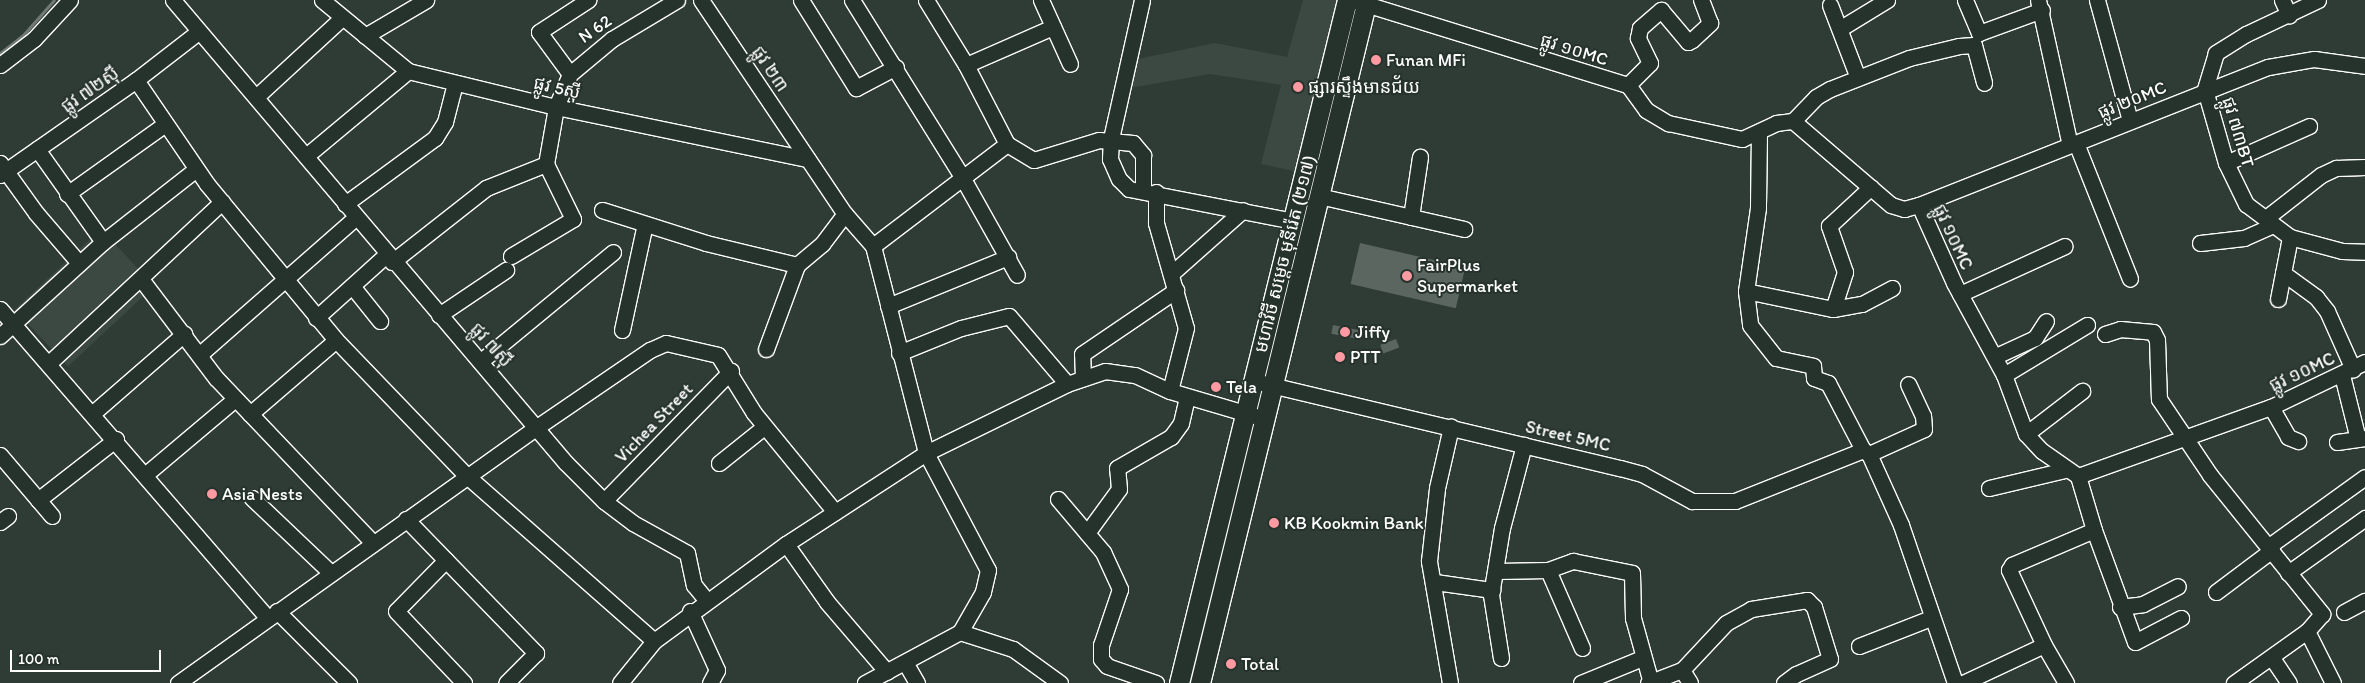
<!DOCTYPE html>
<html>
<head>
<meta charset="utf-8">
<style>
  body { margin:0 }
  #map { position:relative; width:2365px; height:683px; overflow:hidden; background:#2f3b35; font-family:Itim,"Noto Sans Khmer",sans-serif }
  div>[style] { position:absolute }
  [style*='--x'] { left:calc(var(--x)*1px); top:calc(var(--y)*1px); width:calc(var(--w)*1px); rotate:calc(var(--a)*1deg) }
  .built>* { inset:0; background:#3c4842; transform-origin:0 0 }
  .stream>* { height:3px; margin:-1.5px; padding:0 1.5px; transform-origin:1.5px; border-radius:1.5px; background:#707975 }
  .building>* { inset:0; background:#5b6661; transform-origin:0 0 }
  .roads { filter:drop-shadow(1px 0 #fff) drop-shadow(-1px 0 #fff) drop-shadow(0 1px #fff) drop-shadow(0 -1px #fff) }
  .minor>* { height:15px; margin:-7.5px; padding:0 7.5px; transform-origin:7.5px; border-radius:7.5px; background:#26332d }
  .major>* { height:19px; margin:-9.5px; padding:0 9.5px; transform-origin:9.5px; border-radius:9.5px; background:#26332d }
  .dots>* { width:14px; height:14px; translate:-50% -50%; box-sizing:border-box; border:2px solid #26332d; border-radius:50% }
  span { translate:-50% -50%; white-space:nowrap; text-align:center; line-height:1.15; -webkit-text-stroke:4px #26332d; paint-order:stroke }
  .street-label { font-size:18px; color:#fff }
  .poi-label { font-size:18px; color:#fff }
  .left { translate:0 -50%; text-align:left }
  .scale { position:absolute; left:10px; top:650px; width:151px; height:22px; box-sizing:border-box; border:2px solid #fff; border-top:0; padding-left:6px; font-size:15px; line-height:18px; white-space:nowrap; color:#fff; -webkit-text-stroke:4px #26332d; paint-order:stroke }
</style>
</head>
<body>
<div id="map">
  <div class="built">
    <i style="clip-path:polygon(1303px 0,1338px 0,1294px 171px,1261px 164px,1281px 85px,1210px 74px,1124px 89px,1133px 60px,1215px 43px,1287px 57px)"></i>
    <i style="left:101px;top:229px;width:78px;height:118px;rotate:47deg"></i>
  </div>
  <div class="stream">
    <i style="--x:0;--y:53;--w:31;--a:-38"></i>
    <i style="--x:24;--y:34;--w:45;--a:-48.6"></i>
  </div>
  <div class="building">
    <i style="left:1360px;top:243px;width:108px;height:42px;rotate:13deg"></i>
    <i style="left:1333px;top:325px;width:26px;height:9px;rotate:11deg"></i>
    <i style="left:1396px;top:339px;width:9px;height:17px;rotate:69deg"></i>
  </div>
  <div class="roads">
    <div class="minor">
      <i style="--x:173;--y:0;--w:607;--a:49.68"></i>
      <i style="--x:566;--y:463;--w:54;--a:45"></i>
      <i style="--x:604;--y:501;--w:36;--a:37"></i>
      <i style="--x:633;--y:523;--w:62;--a:29.1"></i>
      <i style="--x:687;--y:553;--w:33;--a:78"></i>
      <i style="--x:694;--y:585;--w:19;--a:51"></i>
      <i style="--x:322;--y:0;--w:112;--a:39.5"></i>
      <i style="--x:408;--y:71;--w:152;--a:13.7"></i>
      <i style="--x:556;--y:107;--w:257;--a:11.7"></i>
      <i style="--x:701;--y:0;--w:258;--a:56.1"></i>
      <i style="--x:845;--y:214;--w:43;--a:48.8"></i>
      <i style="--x:873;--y:246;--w:214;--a:75.6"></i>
      <i style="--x:926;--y:453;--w:132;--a:62.1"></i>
      <i style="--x:988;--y:570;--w:23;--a:103"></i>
      <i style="--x:983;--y:592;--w:46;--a:119.9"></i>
      <i style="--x:960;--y:632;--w:108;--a:151.8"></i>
      <i style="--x:801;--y:0;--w:104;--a:58"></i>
      <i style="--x:856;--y:88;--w:45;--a:-27.7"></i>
      <i style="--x:852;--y:0;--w:208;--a:58.1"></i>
      <i style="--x:962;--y:177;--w:112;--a:60.7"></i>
      <i style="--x:926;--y:0;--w:76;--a:58.4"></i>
      <i style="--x:966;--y:65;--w:89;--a:62.6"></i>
      <i style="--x:1007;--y:144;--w:31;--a:31"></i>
      <i style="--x:1034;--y:160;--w:68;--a:-17.1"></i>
      <i style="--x:1099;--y:140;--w:34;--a:5"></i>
      <i style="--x:1133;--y:143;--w:16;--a:50"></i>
      <i style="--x:1143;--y:155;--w:36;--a:90"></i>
      <i style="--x:1041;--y:0;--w:70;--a:65.6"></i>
      <i style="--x:1142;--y:0;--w:142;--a:102.6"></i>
      <i style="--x:1111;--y:139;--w:20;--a:93"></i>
      <i style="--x:1110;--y:159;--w:22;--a:66"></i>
      <i style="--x:1119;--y:179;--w:14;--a:45"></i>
      <i style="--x:1129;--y:189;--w:167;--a:11"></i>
      <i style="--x:1965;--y:0;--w:36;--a:67"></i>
      <i style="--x:1979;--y:33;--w:67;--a:-20.1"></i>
      <i style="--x:2038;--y:0;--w:148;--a:77.6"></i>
      <i style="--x:2097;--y:0;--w:125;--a:74.7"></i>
      <i style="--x:2282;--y:0;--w:17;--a:65"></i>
      <i style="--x:2318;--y:0;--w:80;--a:154.7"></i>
      <i style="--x:2246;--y:34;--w:36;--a:148"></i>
      <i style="--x:2216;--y:53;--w:39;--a:107"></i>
      <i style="--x:2205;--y:90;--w:76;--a:74"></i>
      <i style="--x:2226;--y:163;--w:46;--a:64"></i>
      <i style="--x:2246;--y:204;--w:55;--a:36.9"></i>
      <i style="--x:2290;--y:237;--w:54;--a:15.1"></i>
      <i style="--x:2342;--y:251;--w:23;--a:2"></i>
      <i style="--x:1356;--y:1;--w:285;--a:17.2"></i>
      <i style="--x:1628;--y:85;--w:31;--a:54"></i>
      <i style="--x:1646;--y:110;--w:26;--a:31"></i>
      <i style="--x:1668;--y:123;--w:76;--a:12.2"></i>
      <i style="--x:1742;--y:139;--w:38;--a:-25"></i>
      <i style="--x:1776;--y:123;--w:17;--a:-7"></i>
      <i style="--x:1793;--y:121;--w:129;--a:40.6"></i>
      <i style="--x:1891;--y:205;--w:14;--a:17"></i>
      <i style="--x:1904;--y:209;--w:16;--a:-15"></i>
      <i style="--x:1919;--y:205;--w:85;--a:65.8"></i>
      <i style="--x:1954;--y:283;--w:105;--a:61.5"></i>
      <i style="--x:2004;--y:375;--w:63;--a:69.6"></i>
      <i style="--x:2026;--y:434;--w:23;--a:47"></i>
      <i style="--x:2042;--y:451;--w:44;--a:34.8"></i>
      <i style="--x:2078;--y:476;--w:205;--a:-19.7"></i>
      <i style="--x:2271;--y:407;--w:104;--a:-25.6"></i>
      <i style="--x:1830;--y:5;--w:78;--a:69"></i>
      <i style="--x:1841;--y:28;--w:54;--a:-31.3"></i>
      <i style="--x:365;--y:36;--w:71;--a:-30.5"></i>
      <i style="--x:0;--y:65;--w:43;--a:-37.4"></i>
      <i style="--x:34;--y:39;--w:53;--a:-47.3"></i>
      <i style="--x:966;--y:65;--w:95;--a:-23.6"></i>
      <i style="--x:570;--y:74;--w:52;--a:-126.4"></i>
      <i style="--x:539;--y:32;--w:59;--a:-33.1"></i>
      <i style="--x:136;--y:80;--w:126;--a:55.7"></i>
      <i style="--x:207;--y:184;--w:202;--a:50.4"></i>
      <i style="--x:336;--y:340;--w:189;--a:46.1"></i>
      <i style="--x:467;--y:476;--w:249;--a:41.4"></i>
      <i style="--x:1628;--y:85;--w:31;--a:-45"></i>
      <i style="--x:1650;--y:63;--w:28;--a:-116"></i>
      <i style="--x:1638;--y:38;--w:10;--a:-79"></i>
      <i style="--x:1640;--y:28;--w:28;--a:-41"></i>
      <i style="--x:1661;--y:10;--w:42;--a:49.8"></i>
      <i style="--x:1688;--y:42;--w:4;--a:-27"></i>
      <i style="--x:1692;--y:40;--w:25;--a:-43"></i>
      <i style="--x:1710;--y:23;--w:25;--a:-111"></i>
      <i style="--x:256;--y:97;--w:117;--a:-42.6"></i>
      <i style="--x:1793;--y:121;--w:33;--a:-46"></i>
      <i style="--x:1816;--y:97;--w:16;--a:-30"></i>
      <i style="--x:1830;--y:89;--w:85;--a:-21.4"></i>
      <i style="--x:1909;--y:58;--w:51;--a:-13.5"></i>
      <i style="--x:1959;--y:46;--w:15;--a:-4"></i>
      <i style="--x:1974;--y:45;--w:39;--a:75"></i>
      <i style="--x:1759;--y:133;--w:75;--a:90.8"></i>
      <i style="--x:1758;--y:208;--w:84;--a:98.2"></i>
      <i style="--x:1746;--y:291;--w:34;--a:83"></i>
      <i style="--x:1750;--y:325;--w:42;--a:51.8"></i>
      <i style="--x:1776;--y:358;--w:38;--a:12"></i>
      <i style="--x:1813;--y:366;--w:12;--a:85"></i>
      <i style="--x:1814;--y:378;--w:15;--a:20"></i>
      <i style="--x:1828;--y:383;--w:76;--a:62.4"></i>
      <i style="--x:1863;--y:450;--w:7;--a:34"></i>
      <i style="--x:1869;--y:454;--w:78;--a:65.7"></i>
      <i style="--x:1901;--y:525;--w:167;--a:71.1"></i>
      <i style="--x:2076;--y:143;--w:146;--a:68.3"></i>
      <i style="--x:37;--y:149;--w:114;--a:54.6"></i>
      <i style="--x:306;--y:156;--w:133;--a:-39.8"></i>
      <i style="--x:0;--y:163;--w:62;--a:54.2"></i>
      <i style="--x:36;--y:213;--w:66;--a:49.3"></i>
      <i style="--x:2226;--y:163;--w:91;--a:-24"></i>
      <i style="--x:0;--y:175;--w:166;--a:-34.9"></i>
      <i style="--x:136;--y:80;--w:78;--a:-37.7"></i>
      <i style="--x:1156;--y:192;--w:31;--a:90"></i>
      <i style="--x:1156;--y:223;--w:109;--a:74.1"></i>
      <i style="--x:1186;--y:328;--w:65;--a:104.3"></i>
      <i style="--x:67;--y:194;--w:120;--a:-35.5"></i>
      <i style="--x:1319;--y:196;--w:149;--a:12.8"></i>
      <i style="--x:345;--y:204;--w:112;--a:-36.3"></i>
      <i style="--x:435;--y:138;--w:19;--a:-58"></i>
      <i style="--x:445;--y:122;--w:40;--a:-75.6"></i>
      <i style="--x:1919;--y:205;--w:375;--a:-21.6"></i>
      <i style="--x:2268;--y:67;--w:47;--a:-9.9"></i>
      <i style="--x:2314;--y:59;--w:51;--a:7.8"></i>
      <i style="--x:602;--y:210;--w:109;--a:17.6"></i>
      <i style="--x:706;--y:243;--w:94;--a:13.6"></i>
      <i style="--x:797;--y:265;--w:33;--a:-40"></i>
      <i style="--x:822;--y:244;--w:38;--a:-53"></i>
      <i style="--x:1411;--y:217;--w:61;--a:-81.5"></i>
      <i style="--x:2266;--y:218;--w:70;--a:-38"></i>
      <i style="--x:2321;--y:175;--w:17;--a:-25"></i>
      <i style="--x:2336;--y:168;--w:29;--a:-2"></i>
      <i style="--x:2200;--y:243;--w:44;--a:-6.5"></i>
      <i style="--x:2244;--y:238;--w:32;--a:-24"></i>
      <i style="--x:873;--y:246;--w:168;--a:-37.3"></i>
      <i style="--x:511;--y:256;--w:72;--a:-30.8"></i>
      <i style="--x:573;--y:219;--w:61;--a:-116.1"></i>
      <i style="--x:546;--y:164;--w:58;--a:-80"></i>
      <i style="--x:556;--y:107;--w:36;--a:-67"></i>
      <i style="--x:570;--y:74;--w:55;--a:-39.8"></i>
      <i style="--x:612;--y:39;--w:76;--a:-31"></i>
      <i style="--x:392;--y:262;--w:120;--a:-38.2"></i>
      <i style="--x:486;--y:188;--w:65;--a:-21.8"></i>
      <i style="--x:2283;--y:273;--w:41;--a:36"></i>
      <i style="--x:2316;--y:297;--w:18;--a:52"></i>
      <i style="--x:2327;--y:311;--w:64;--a:65.9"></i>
      <i style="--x:1171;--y:274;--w:96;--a:-41.6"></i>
      <i style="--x:141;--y:279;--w:124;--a:52.9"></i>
      <i style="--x:216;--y:378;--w:226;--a:46.4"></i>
      <i style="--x:352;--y:286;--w:45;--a:51.3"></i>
      <i style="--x:1746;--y:291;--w:89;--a:11.7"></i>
      <i style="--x:1833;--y:309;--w:29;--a:-10"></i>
      <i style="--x:1862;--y:304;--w:34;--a:-28"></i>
      <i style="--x:1960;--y:294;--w:115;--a:-24.6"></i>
      <i style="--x:2278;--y:299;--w:63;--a:-79"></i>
      <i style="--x:888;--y:306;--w:130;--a:-22.2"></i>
      <i style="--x:0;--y:309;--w:409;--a:49.1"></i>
      <i style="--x:1833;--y:309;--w:39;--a:-72"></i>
      <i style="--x:1845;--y:272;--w:49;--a:-109.2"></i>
      <i style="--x:1829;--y:226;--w:57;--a:-42.9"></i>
      <i style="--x:439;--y:315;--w:81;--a:-33.9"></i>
      <i style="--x:316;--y:318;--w:94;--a:-42"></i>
      <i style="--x:622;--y:330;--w:108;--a:-77.8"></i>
      <i style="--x:2105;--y:334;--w:16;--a:-18"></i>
      <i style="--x:2120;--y:329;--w:33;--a:5"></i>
      <i style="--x:2153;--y:332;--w:9;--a:63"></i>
      <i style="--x:2157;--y:340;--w:59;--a:88.1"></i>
      <i style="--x:2159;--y:399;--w:92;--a:56.1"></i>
      <i style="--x:2210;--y:475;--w:179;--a:51.1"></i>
      <i style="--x:2322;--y:614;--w:23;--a:131"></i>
      <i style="--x:2307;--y:631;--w:90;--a:144.5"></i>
      <i style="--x:0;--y:336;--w:139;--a:-42.4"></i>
      <i style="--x:103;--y:242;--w:118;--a:-38.1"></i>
      <i style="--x:766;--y:349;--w:90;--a:-69.7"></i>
      <i style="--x:899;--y:353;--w:67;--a:-22"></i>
      <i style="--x:961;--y:328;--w:49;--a:-14"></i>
      <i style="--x:1009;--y:316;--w:89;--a:49.5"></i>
      <i style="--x:199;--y:355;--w:209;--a:-41.3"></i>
      <i style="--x:1996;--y:356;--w:43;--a:-24.8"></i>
      <i style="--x:2035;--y:338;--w:20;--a:-57"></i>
      <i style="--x:481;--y:361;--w:171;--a:-39.5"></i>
      <i style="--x:48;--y:364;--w:238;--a:-43"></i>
      <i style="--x:2004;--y:375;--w:97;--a:-31.1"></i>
      <i style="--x:2342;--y:375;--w:66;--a:76"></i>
      <i style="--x:1083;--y:378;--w:24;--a:-92"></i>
      <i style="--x:1082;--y:354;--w:114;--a:-34.2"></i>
      <i style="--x:1254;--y:381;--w:376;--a:13.4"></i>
      <i style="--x:1620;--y:468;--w:23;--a:15"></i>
      <i style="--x:1642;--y:474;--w:57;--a:28.4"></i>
      <i style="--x:1692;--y:501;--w:43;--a:0"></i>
      <i style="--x:1735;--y:501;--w:138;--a:-21.7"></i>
      <i style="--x:2271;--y:407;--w:34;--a:60"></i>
      <i style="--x:2288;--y:437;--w:11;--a:22"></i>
      <i style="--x:93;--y:413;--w:121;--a:-41"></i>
      <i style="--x:250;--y:414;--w:113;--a:-40.7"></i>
      <i style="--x:2026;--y:434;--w:71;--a:-37.5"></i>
      <i style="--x:2337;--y:442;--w:28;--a:-8"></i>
      <i style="--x:1869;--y:454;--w:60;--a:-24.4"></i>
      <i style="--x:1924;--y:429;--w:13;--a:-94"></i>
      <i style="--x:1923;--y:416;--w:35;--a:-115"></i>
      <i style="--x:0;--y:455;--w:80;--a:49.6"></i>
      <i style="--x:719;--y:463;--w:58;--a:-38.7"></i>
      <i style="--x:146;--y:474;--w:116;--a:-40.1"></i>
      <i style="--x:1989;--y:488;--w:78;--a:-13.3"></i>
      <i style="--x:252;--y:498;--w:108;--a:43.5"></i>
      <i style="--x:1058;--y:499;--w:70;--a:49.7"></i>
      <i style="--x:1103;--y:552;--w:41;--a:65.3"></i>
      <i style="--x:1120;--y:589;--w:59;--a:108.7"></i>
      <i style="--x:1101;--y:645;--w:14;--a:90"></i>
      <i style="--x:1101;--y:659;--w:9;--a:49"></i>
      <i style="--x:1107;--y:666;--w:52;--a:19.1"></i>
      <i style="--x:38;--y:500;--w:99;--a:-38"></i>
      <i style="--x:604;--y:501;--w:182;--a:-45.7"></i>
      <i style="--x:406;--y:519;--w:187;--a:45.9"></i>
      <i style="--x:536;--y:653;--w:42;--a:135"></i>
      <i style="--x:0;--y:522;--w:10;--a:-37"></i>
      <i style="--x:2094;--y:530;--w:119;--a:69.9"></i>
      <i style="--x:2135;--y:642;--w:52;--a:-27.6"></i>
      <i style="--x:1087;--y:533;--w:54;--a:-54"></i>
      <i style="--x:1119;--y:489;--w:21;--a:-95"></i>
      <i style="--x:1117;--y:468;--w:62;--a:-29.9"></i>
      <i style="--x:1171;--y:437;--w:17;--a:-54"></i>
      <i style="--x:1181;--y:423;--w:27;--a:-77"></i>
      <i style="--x:786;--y:544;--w:71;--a:54.7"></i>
      <i style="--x:827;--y:602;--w:92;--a:49.4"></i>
      <i style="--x:2269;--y:546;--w:118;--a:-35.7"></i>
      <i style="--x:446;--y:560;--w:71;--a:134.4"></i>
      <i style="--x:396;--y:611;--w:99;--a:46.6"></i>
      <i style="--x:1548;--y:570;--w:85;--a:66.4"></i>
      <i style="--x:1497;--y:571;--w:51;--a:-1.1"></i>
      <i style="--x:1548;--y:570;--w:27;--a:-20"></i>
      <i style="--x:1573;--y:561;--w:60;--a:11.5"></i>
      <i style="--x:1632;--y:573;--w:45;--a:88.7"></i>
      <i style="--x:1633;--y:618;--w:67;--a:74.5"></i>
      <i style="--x:2288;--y:573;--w:95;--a:-35.5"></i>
      <i style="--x:1435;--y:582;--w:58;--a:8"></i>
      <i style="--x:2216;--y:592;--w:70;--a:-36.9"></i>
      <i style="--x:2120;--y:607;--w:23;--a:-7"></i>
      <i style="--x:2143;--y:604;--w:39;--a:-27"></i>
      <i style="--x:277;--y:611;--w:102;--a:45"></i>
      <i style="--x:690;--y:611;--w:65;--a:65.4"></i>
      <i style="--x:717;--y:670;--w:15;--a:118"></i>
      <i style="--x:2344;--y:612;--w:24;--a:-28"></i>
      <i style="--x:2307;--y:631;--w:58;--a:63.4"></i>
      <i style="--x:960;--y:632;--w:56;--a:17.8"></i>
      <i style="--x:1013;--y:649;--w:58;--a:35.9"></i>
      <i style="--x:2044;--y:645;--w:44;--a:59.9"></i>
      <i style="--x:1859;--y:646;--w:77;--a:-21.3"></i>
      <i style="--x:1501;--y:658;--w:64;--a:-99"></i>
      <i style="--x:1491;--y:595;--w:68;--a:-80.7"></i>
      <i style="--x:1502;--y:528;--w:86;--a:-75.2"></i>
      <i style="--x:2272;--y:658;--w:30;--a:56"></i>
      <i style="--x:906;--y:664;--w:22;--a:60"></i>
      <i style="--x:1682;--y:670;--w:15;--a:58"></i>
      <i style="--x:178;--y:683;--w:441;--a:-35.5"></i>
      <i style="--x:537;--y:427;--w:137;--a:-34.3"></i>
      <i style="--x:650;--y:350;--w:17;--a:-24"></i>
      <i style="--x:666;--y:343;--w:53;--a:13"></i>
      <i style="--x:718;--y:355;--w:68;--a:58.2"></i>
      <i style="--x:754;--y:413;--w:128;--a:50.7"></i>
      <i style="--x:620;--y:683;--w:54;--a:-51"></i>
      <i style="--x:654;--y:641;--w:164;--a:-36.3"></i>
      <i style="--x:786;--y:544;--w:167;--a:-33"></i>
      <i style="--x:926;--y:453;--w:157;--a:-26.1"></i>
      <i style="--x:1067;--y:384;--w:40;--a:-18.9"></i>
      <i style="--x:1105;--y:371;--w:30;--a:8"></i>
      <i style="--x:1135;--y:375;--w:38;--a:25"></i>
      <i style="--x:1170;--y:391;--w:99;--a:16.4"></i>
      <i style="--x:1450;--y:683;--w:124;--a:-99.8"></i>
      <i style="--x:1429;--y:561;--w:73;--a:-83.7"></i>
      <i style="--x:1437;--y:488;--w:63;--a:-77.1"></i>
      <i style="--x:1581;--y:683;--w:66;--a:-22.3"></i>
      <i style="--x:1648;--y:683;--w:36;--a:-21"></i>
      <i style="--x:1682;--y:670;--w:64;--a:-46.9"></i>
      <i style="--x:1726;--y:623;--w:29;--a:-29"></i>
      <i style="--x:1751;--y:609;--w:57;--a:-9.1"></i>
      <i style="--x:1807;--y:600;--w:10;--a:45"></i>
      <i style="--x:1814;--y:607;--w:54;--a:72.9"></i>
      <i style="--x:1830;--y:659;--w:37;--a:156"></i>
      <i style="--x:1796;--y:674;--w:15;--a:143"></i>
      <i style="--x:1963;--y:683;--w:89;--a:-25.1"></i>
      <i style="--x:2044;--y:645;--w:83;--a:-115"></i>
      <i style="--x:2009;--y:570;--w:6;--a:-59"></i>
      <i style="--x:2012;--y:565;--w:89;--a:-23.1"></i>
      <i style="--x:2094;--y:530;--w:56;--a:-106.5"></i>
    </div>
    <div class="major">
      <i style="--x:1179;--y:683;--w:703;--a:-76.18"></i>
      <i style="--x:1200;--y:683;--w:703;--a:-76.26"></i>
    </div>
  </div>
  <div class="dots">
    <i style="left:1376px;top:60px;background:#ff9aa2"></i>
    <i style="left:1298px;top:87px;background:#ff9aa2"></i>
    <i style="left:1407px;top:276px;background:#ff9aa2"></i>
    <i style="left:1345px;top:332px;background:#ff9aa2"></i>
    <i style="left:1340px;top:357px;background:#ff9aa2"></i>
    <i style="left:1216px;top:387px;background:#ff9aa2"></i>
    <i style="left:212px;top:494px;background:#ff9aa2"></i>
    <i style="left:1274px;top:523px;background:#ff9aa2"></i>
    <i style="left:1231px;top:664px;background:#ff9aa2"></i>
  </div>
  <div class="street-label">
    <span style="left:595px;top:29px;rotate:-35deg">N 62</span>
    <span style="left:1574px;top:50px;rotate:17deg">ផ្លូវ ១០MC</span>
    <span style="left:770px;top:69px;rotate:56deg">ផ្លូវ ២៣</span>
    <span style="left:557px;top:88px;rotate:13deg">ផ្លូវ 5ស៊ី</span>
    <span style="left:90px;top:90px;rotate:-35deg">ផ្លូវ ៧២ស៊ី</span>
    <span style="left:2132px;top:100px;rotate:-22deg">ផ្លូវ ២០MC</span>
    <span style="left:2238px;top:132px;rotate:73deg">ផ្លូវ ៧៣BT</span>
    <span style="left:1953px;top:237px;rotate:65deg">ផ្លូវ ១០MC</span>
    <span style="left:1285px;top:254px;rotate:-76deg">មហាវិថី សម្តេច មុនីរ៉េត (២១៧)</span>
    <span style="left:491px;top:345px;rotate:48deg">ផ្លូវ ៧ស៊ី</span>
    <span style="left:2302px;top:372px;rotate:-25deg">ផ្លូវ ១០MC</span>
    <span style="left:654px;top:423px;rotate:-46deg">Vichea Street</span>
    <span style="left:1568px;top:436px;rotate:13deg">Street 5MC</span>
  </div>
  <div class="poi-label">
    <span class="left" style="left:1386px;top:60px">Funan MFi</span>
    <span class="left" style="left:1308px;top:87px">ផ្សារស្ទឹងមានជ័យ</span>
    <span class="left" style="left:1417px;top:276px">FairPlus<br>Supermarket</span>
    <span class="left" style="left:1355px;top:332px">Jiffy</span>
    <span class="left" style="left:1350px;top:357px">PTT</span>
    <span class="left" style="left:1226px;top:387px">Tela</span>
    <span class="left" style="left:222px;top:494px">Asia Nests</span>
    <span class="left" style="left:1284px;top:523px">KB Kookmin Bank</span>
    <span class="left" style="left:1241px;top:664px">Total</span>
  </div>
  <div class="scale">100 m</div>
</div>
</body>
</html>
